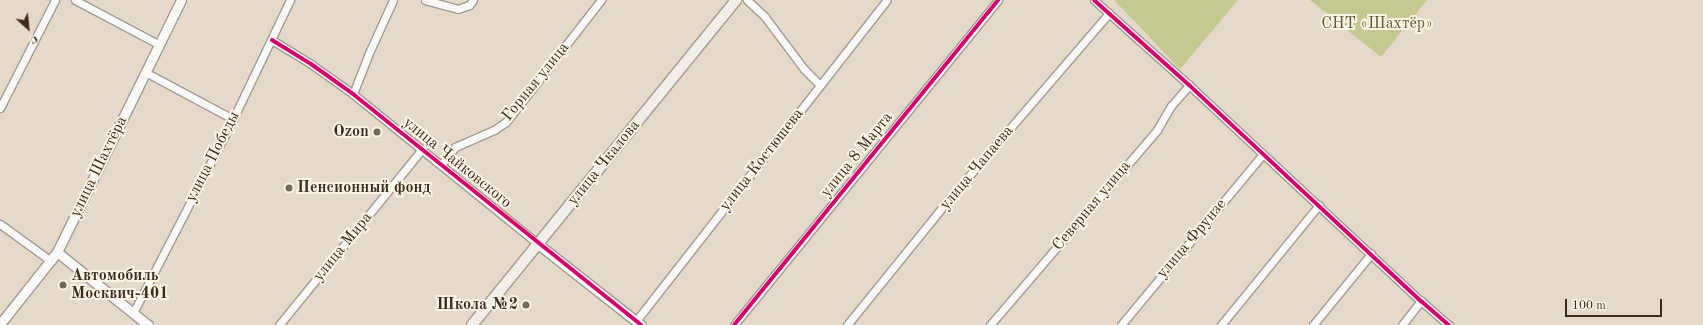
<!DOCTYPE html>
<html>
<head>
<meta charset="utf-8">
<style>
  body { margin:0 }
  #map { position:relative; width:1703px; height:325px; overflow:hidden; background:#e5d9c9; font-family:"Old Standard TT",serif }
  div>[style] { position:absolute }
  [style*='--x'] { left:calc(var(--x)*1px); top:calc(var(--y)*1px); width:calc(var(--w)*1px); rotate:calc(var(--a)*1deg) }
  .green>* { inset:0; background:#c4c990 }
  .roads { filter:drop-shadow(1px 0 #a49b90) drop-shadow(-1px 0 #a49b90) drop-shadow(0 1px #a49b90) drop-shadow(0 -1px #a49b90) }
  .minor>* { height:7px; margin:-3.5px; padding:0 3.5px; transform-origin:3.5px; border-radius:3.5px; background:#fbf9f7 }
  .tertiary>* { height:9px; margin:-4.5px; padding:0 4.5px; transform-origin:4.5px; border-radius:4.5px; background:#fbf9f7 }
  .secondary>* { height:10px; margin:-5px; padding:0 5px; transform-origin:5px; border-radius:5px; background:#f3efe8 }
  .cycleway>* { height:4px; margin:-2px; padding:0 2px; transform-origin:2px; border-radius:2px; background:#d6006c }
  .dots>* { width:11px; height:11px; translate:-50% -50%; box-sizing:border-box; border:2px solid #fcf5e5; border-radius:50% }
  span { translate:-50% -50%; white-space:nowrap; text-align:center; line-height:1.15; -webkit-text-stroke:4px #fcf5e5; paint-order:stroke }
  .park-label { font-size:16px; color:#5c5632 }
  .street-label { font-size:16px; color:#3b2a1e }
  .poi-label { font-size:16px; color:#3b2a1e; font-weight:700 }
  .right { translate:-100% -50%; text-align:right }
  .left { translate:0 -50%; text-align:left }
  .north { position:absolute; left:8px; top:8px; width:40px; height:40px; -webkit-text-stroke:3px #fcf5e5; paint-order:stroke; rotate:153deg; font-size:11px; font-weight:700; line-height:16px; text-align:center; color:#3b2a1e }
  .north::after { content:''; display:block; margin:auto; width:14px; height:18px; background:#3b2a1e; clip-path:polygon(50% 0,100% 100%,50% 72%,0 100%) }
  .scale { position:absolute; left:1565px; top:299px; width:97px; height:18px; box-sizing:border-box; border:2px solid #3b2a1e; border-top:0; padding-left:5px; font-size:12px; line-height:14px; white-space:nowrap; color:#3b2a1e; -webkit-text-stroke:3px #fcf5e5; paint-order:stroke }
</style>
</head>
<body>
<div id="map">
  <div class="green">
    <i style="clip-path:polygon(1114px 0,1238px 0,1180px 69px)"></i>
    <i style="clip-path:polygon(1310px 0,1427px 0,1381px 57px)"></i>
  </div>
  <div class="roads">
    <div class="minor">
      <i style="--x:75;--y:0;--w:94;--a:27.9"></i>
      <i style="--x:425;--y:0;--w:34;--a:15"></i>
      <i style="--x:458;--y:9;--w:12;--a:-20"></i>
      <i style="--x:469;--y:5;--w:6;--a:-51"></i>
      <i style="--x:747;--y:0;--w:25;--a:43"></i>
      <i style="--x:765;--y:17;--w:65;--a:53.1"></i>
      <i style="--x:804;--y:69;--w:23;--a:45"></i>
      <i style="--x:1094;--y:0;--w:127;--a:41.8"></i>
      <i style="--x:1189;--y:85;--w:317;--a:43"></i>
      <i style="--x:1421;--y:301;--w:37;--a:41"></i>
      <i style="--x:272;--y:40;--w:46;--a:31.6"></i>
      <i style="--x:311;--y:64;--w:52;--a:35.5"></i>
      <i style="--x:353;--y:94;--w:238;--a:39"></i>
      <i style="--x:145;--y:72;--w:100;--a:28.1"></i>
      <i style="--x:353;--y:94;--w:44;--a:-68.7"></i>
      <i style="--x:369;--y:53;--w:58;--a:-65.6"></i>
      <i style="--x:0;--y:108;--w:121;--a:-63"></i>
      <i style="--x:441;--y:165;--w:23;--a:-52"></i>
      <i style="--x:455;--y:147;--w:43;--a:-23.6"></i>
      <i style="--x:494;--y:130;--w:14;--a:-34"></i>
      <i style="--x:506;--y:122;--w:155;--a:-52.1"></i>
      <i style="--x:0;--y:224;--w:63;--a:36"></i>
      <i style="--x:133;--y:313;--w:218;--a:-62.7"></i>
      <i style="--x:233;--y:119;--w:132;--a:-64.4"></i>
      <i style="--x:636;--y:321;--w:407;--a:-52"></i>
      <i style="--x:279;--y:325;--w:225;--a:-50.9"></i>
      <i style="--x:734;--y:325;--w:419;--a:-50.9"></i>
      <i style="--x:847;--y:325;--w:164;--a:-51"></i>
      <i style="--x:950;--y:198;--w:244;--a:-49.3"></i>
      <i style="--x:990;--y:325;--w:257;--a:-49.4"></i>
      <i style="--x:1157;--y:130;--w:28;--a:-60"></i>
      <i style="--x:1171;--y:106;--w:28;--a:-49"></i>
      <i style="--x:1121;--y:325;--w:222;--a:-50.3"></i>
      <i style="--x:1221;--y:325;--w:155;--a:-50.8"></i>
      <i style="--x:1313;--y:325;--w:92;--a:-50.8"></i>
      <i style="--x:1402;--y:325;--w:31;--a:-52"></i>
    </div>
    <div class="tertiary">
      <i style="--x:538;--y:244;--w:131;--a:38.2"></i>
      <i style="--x:57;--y:252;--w:117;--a:38.7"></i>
      <i style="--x:0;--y:324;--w:92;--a:-51.6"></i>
      <i style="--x:57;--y:252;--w:281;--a:-63.8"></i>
    </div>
    <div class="secondary">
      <i style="--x:472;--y:325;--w:419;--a:-50.9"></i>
    </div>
  </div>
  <div class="cycleway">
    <i style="--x:1094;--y:0;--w:127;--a:41.8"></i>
    <i style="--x:1189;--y:85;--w:317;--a:43"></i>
    <i style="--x:1421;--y:301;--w:37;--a:41"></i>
    <i style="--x:272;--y:40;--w:46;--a:31.6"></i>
    <i style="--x:311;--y:64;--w:52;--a:35.5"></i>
    <i style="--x:353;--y:94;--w:369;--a:38.7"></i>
    <i style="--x:734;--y:325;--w:419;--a:-50.9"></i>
  </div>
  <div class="dots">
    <i style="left:377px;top:132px;background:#76675a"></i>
    <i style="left:289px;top:188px;background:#76675a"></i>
    <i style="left:63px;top:285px;background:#76675a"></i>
    <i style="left:526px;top:305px;background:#76675a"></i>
  </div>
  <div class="park-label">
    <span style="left:1377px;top:24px">СНТ «Шахтёр»</span>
  </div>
  <div class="street-label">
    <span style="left:536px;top:82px;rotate:-51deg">Горная улица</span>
    <span style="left:857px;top:155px;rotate:-51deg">улица 8 Марта</span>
    <span style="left:213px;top:157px;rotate:-63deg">улица Победы</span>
    <span style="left:762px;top:160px;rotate:-52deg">улица Костюшева</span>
    <span style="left:457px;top:163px;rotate:39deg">улица Чайковского</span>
    <span style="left:604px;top:163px;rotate:-51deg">улица Чкалова</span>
    <span style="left:99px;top:167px;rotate:-64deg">улица Шахтёра</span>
    <span style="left:977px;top:168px;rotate:-50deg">улица Чапаева</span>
    <span style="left:1092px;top:206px;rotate:-50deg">Северная улица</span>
    <span style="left:1192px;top:239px;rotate:-50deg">улица Фрунзе</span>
    <span style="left:343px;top:247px;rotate:-51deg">улица Мира</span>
  </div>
  <div class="poi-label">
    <span class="right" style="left:369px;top:132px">Ozon</span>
    <span class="left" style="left:297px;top:188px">Пенсионный фонд</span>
    <span class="left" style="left:71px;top:285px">Автомобиль<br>Москвич-401</span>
    <span class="right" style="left:518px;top:305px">Школа №2</span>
  </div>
  <div class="north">С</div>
  <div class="scale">100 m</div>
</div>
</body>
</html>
